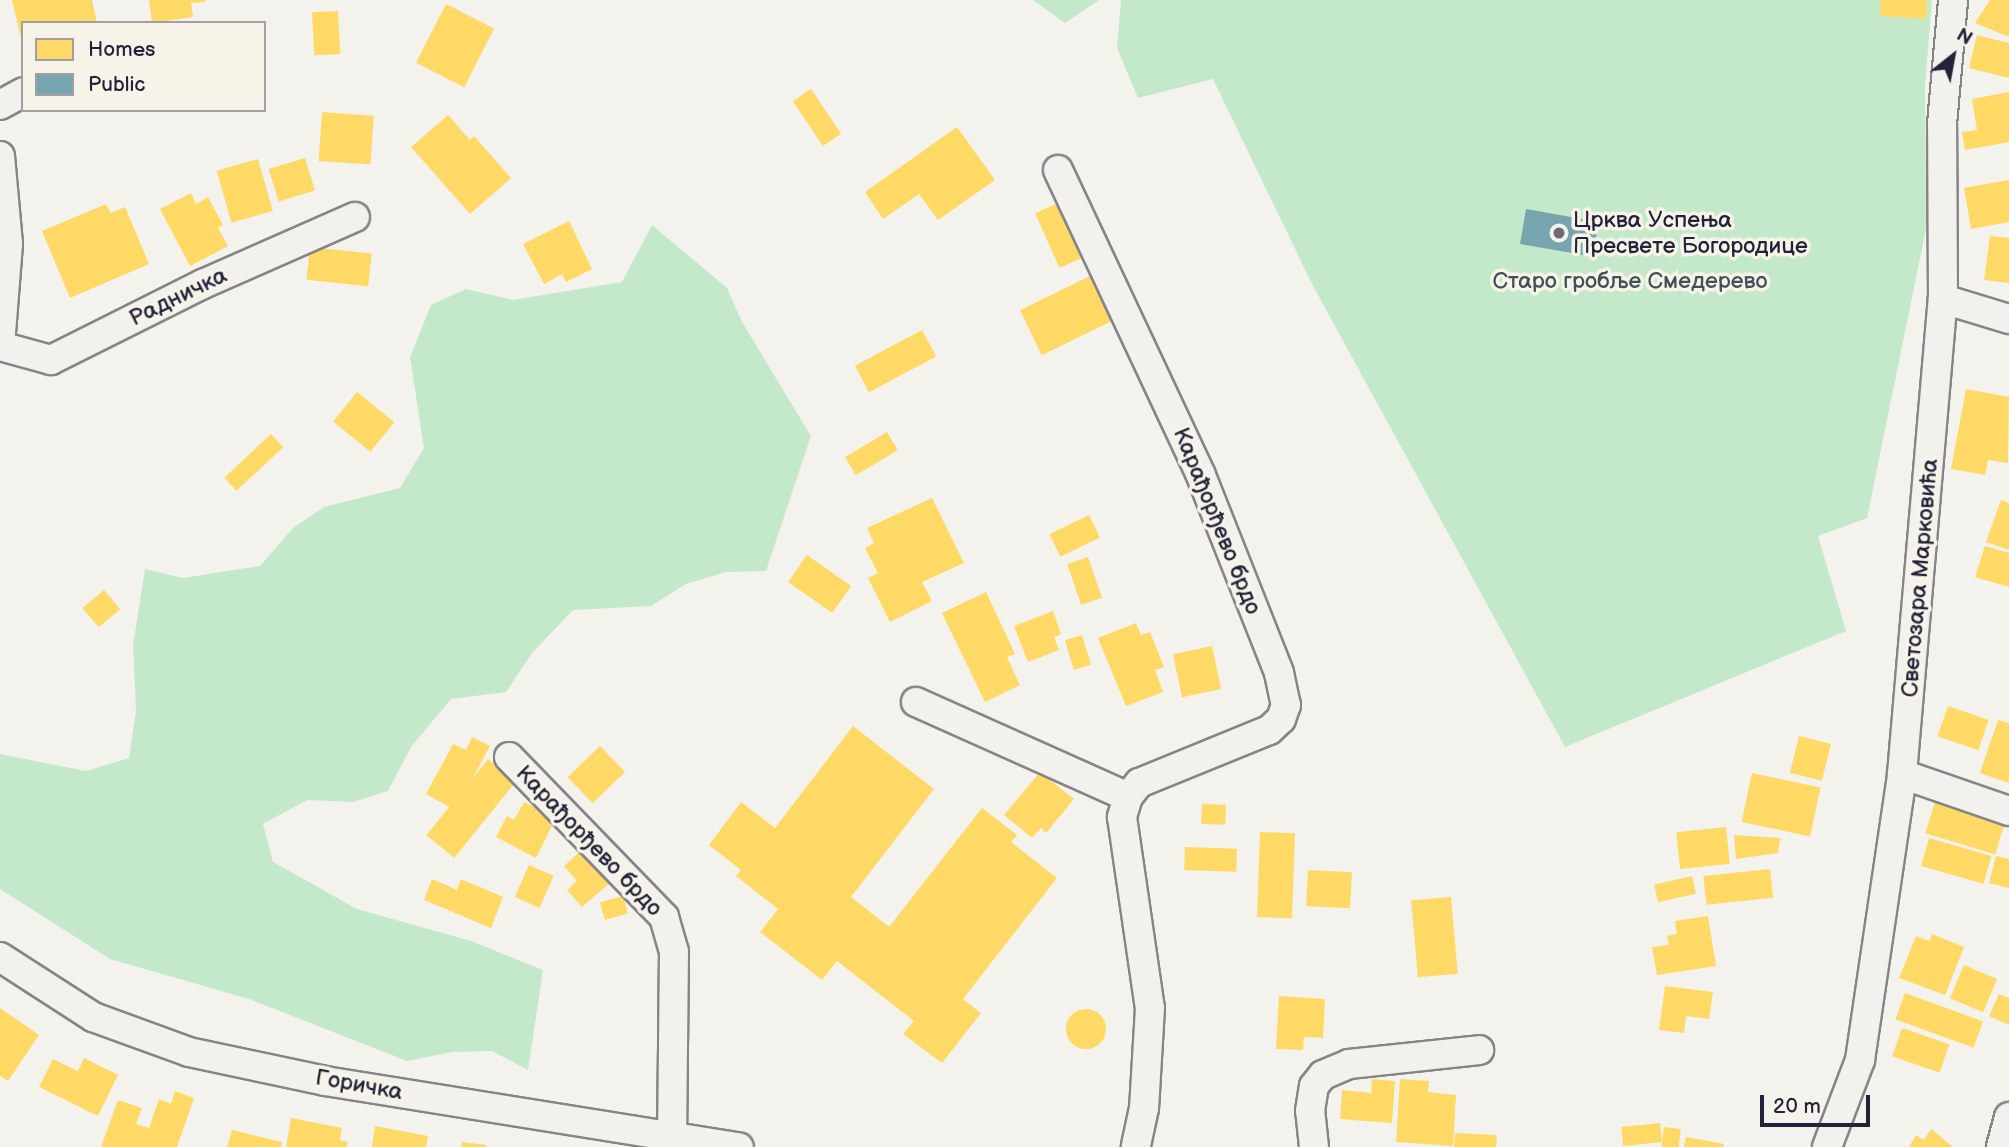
<!DOCTYPE html>
<html>
<head>
<meta charset="utf-8">
<style>
  body { margin:0 }
  #map { position:relative; width:2009px; height:1147px; overflow:hidden; background:#f4f2ec; font-family:"Balsamiq Sans",sans-serif }
  div>[style] { position:absolute }
  [style*='--x'] { left:calc(var(--x)*1px); top:calc(var(--y)*1px); width:calc(var(--w)*1px); rotate:calc(var(--a)*1deg) }
  .green>* { inset:0; background:#c4e9ca }
  .homes>* { inset:0; background:#ffd966; transform-origin:0 0 }
  .round { border-radius:50% }
  .public>* { inset:0; background:#76a5af }
  .roads { filter:drop-shadow(2px 0 #858486) drop-shadow(-2px 0 #858486) drop-shadow(0 2px #858486) drop-shadow(0 -2px #858486) }
  .minor>* { height:28px; margin:-14px; padding:0 14px; transform-origin:14px; border-radius:14px; background:#f2f1ed }
  .dots>* { width:19px; height:19px; translate:-50% -50%; box-sizing:border-box; border:4px solid #f7f3e8; border-radius:50% }
  span { translate:-50% -50%; white-space:nowrap; text-align:center; line-height:1.15; -webkit-text-stroke:7px #f7f3e8; paint-order:stroke }
  .poi-label { font-size:23px; color:#22223b }
  .left { translate:0 -50%; text-align:left }
  .park-label { font-size:23px; color:#405258 }
  .street-label { font-size:23px; color:#22223b }
  .legend { position:absolute; left:21px; top:21px; width:245px; height:91px; box-sizing:border-box; background:#f7f3e8; border:2px solid #a29fa3; margin:0; padding:9px 12px; list-style:none; font-size:21px; color:#22223b }
  .legend li { display:flex; align-items:center; gap:14px; height:35px }
  .legend b { width:35px; border:2px solid #a29fa3 }
  .north { position:absolute; left:1918px; top:21px; width:70px; height:70px; -webkit-text-stroke:5px #f7f3e8; paint-order:stroke; rotate:31deg; font-size:19px; font-weight:700; line-height:28px; text-align:center; color:#22223b }
  .north::after { content:''; display:block; margin:auto; width:24px; height:32px; background:#22223b; clip-path:polygon(50% 0,100% 100%,50% 72%,0 100%) }
  .scale { position:absolute; left:1760px; top:1095px; width:110px; height:32px; box-sizing:border-box; border:4px solid #22223b; border-top:0; padding-left:9px; font-size:21px; line-height:24px; white-space:nowrap; color:#22223b; -webkit-text-stroke:5px #f7f3e8; paint-order:stroke }
</style>
</head>
<body>
<div id="map">
  <div class="green">
    <i style="clip-path:polygon(1033px 0,1099px 0,1065px 23px)"></i>
    <i style="clip-path:polygon(1121px 0,1932px 0,1925px 86px,1926px 229px,1867px 518px,1818px 536px,1846px 631px,1565px 747px,1312px 284px,1213px 79px,1138px 98px,1117px 48px)"></i>
    <i style="clip-path:polygon(652px 225px,727px 288px,742px 322px,811px 436px,766px 571px,726px 572px,686px 584px,651px 606px,573px 610px,532px 653px,506px 692px,451px 699px,411px 747px,388px 791px,353px 802px,307px 800px,263px 824px,273px 862px,357px 909px,471px 941px,543px 970px,528px 1070px,492px 1051px,452px 1052px,407px 1061px,249px 999px,110px 959px,0 889px,0 754px,86px 771px,129px 758px,136px 711px,133px 645px,145px 569px,183px 578px,260px 566px,293px 528px,324px 507px,400px 488px,424px 448px,410px 357px,431px 305px,466px 289px,513px 300px,622px 282px)"></i>
  </div>
  <div class="homes">
    <i style="clip-path:polygon(12px 0,92px 0,97px 23px,23px 23px,22px 43px)"></i>
    <i style="clip-path:polygon(149px 0,205px 0,205px 2px,191px 3px,193px 17px,152px 23px)"></i>
    <i style="clip-path:polygon(1881px 0,1927px 0,1926px 19px,1880px 16px)"></i>
    <i style="clip-path:polygon(1990px 0,2009px 0,2009px 37px,1975px 23px)"></i>
    <i style="left:446px;top:4px;width:54px;height:66px;rotate:27deg"></i>
    <i style="left:338px;top:11px;width:43px;height:26px;rotate:87deg"></i>
    <i style="clip-path:polygon(1977px 35px,2009px 43px,2009px 78px,1969px 68px)"></i>
    <i style="left:811px;top:89px;width:54px;height:22px;rotate:56deg"></i>
    <i style="clip-path:polygon(2009px 92px,2009px 142px,1965px 150px,1962px 132px,1977px 130px,1972px 99px)"></i>
    <i style="left:322px;top:112px;width:52px;height:49px;rotate:4deg"></i>
    <i style="clip-path:polygon(448px 115px,470px 140px,474px 136px,511px 178px,470px 214px,411px 147px)"></i>
    <i style="clip-path:polygon(957px 127px,995px 180px,938px 220px,919px 194px,883px 219px,865px 192px)"></i>
    <i style="left:305px;top:158px;width:34px;height:38px;rotate:73deg"></i>
    <i style="left:258px;top:159px;width:54px;height:43px;rotate:74deg"></i>
    <i style="clip-path:polygon(2009px 180px,2009px 222px,1971px 229px,1964px 188px)"></i>
    <i style="clip-path:polygon(191px 193px,196px 204px,208px 197px,223px 225px,218px 228px,228px 246px,190px 266px,160px 209px)"></i>
    <i style="left:1058px;top:203px;width:60px;height:25px;rotate:66deg"></i>
    <i style="clip-path:polygon(106px 204px,111px 213px,125px 207px,149px 264px,70px 298px,42px 231px)"></i>
    <i style="clip-path:polygon(569px 221px,592px 269px,566px 282px,562px 274px,544px 284px,523px 244px)"></i>
    <i style="clip-path:polygon(1990px 236px,2009px 238px,2009px 283px,1984px 280px)"></i>
    <i style="left:310px;top:247px;width:62px;height:33px;rotate:6deg"></i>
    <i style="left:1090px;top:276px;width:50px;height:78px;rotate:64deg"></i>
    <i style="left:922px;top:330px;width:30px;height:76px;rotate:62deg"></i>
    <i style="clip-path:polygon(1966px 389px,2009px 397px,2008px 463px,1988px 460px,1985px 475px,1951px 469px)"></i>
    <i style="left:357px;top:392px;width:48px;height:38px;rotate:39deg"></i>
    <i style="left:887px;top:432px;width:21px;height:49px;rotate:59deg"></i>
    <i style="left:271px;top:434px;width:18px;height:64px;rotate:47deg"></i>
    <i style="clip-path:polygon(932px 498px,964px 563px,922px 582px,932px 601px,890px 622px,868px 578px,878px 573px,865px 548px,874px 543px,867px 528px)"></i>
    <i style="clip-path:polygon(2001px 500px,2009px 503px,2009px 550px,1986px 542px)"></i>
    <i style="left:1089px;top:515px;width:25px;height:44px;rotate:64deg"></i>
    <i style="clip-path:polygon(1985px 546px,2009px 553px,2009px 587px,1975px 577px)"></i>
    <i style="left:807px;top:555px;width:54px;height:33px;rotate:35deg"></i>
    <i style="left:1088px;top:557px;width:43px;height:22px;rotate:71deg"></i>
    <i style="left:104px;top:590px;width:25px;height:28px;rotate:50deg"></i>
    <i style="clip-path:polygon(986px 592px,1015px 654px,1007px 657px,1020px 685px,985px 702px,942px 613px)"></i>
    <i style="clip-path:polygon(1053px 611px,1061px 634px,1054px 637px,1059px 650px,1028px 662px,1014px 626px)"></i>
    <i style="clip-path:polygon(1136px 623px,1141px 635px,1150px 632px,1164px 667px,1155px 670px,1163px 692px,1126px 706px,1098px 638px)"></i>
    <i style="left:1082px;top:635px;width:31px;height:18px;rotate:73deg"></i>
    <i style="left:1212px;top:646px;width:44px;height:40px;rotate:78deg"></i>
    <i style="left:1948px;top:706px;width:43px;height:32px;rotate:19deg"></i>
    <i style="clip-path:polygon(1998px 720px,2009px 723px,2009px 783px,1980px 773px)"></i>
    <i style="clip-path:polygon(853px 726px,934px 789px,851px 897px,889px 927px,982px 808px,1017px 835px,1011px 842px,1057px 878px,963px 999px,981px 1013px,942px 1063px,903px 1034px,914px 1021px,837px 961px,822px 980px,760px 932px,778px 909px,736px 876px,741px 870px,709px 845px,741px 802px,775px 828px)"></i>
    <i style="left:1799px;top:736px;width:33px;height:38px;rotate:14deg"></i>
    <i style="clip-path:polygon(472px 737px,490px 746px,455px 810px,426px 794px,453px 744px,466px 750px)"></i>
    <i style="left:600px;top:746px;width:36px;height:45px;rotate:46deg"></i>
    <i style="left:488px;top:759px;width:36px;height:98px;rotate:39deg"></i>
    <i style="clip-path:polygon(1040px 772px,1074px 799px,1046px 833px,1041px 828px,1032px 838px,1004px 815px)"></i>
    <i style="left:1752px;top:773px;width:70px;height:50px;rotate:12deg"></i>
    <i style="left:1937px;top:795px;width:73px;height:40px;rotate:17deg"></i>
    <i style="clip-path:polygon(524px 802px,556px 818px,536px 858px,496px 837px,507px 816px,514px 820px)"></i>
    <i style="left:1202px;top:804px;width:24px;height:20px;rotate:2deg"></i>
    <i style="left:1726px;top:827px;width:37px;height:50px;rotate:84deg"></i>
    <i style="left:1260px;top:832px;width:35px;height:85px;rotate:2deg"></i>
    <i style="clip-path:polygon(1734px 835px,1780px 838px,1778px 853px,1736px 859px)"></i>
    <i style="left:1929px;top:838px;width:65px;height:29px;rotate:16deg"></i>
    <i style="left:1185px;top:847px;width:52px;height:23px;rotate:2deg"></i>
    <i style="clip-path:polygon(583px 849px,611px 882px,582px 907px,567px 890px,577px 881px,564px 866px)"></i>
    <i style="clip-path:polygon(1996px 856px,2009px 859px,2009px 888px,1989px 883px)"></i>
    <i style="left:529px;top:865px;width:27px;height:35px;rotate:24deg"></i>
    <i style="left:1770px;top:869px;width:29px;height:67px;rotate:84deg"></i>
    <i style="left:1308px;top:870px;width:44px;height:36px;rotate:3deg"></i>
    <i style="left:1692px;top:876px;width:18px;height:39px;rotate:77deg"></i>
    <i style="clip-path:polygon(432px 879px,457px 890px,461px 879px,503px 897px,491px 928px,424px 900px)"></i>
    <i style="left:623px;top:896px;width:18px;height:24px;rotate:74deg"></i>
    <i style="left:1451px;top:897px;width:77px;height:40px;rotate:85deg"></i>
    <i style="clip-path:polygon(1708px 916px,1716px 966px,1657px 975px,1652px 947px,1669px 945px,1667px 936px,1677px 934px,1675px 921px)"></i>
    <i style="clip-path:polygon(1932px 934px,1964px 947px,1945px 995px,1899px 978px,1916px 936px,1929px 941px)"></i>
    <i style="left:1964px;top:965px;width:36px;height:36px;rotate:23deg"></i>
    <i style="clip-path:polygon(1665px 986px,1713px 992px,1709px 1019px,1686px 1016px,1684px 1033px,1659px 1030px)"></i>
    <i style="left:1905px;top:993px;width:83px;height:28px;rotate:20deg"></i>
    <i style="clip-path:polygon(1999px 994px,2009px 998px,2009px 1025px,1989px 1016px)"></i>
    <i style="clip-path:polygon(1279px 996px,1325px 999px,1323px 1038px,1304px 1037px,1303px 1050px,1276px 1049px)"></i>
    <i style="clip-path:polygon(0 1008px,39px 1035px,8px 1081px,0 1076px)"></i>
    <i class="round" style="left:1066px;top:1009px;width:40px;height:40px"></i>
    <i style="left:1902px;top:1028px;width:50px;height:30px;rotate:19deg"></i>
    <i style="clip-path:polygon(84px 1058px,118px 1075px,98px 1116px,39px 1087px,53px 1059px,78px 1071px)"></i>
    <i style="clip-path:polygon(1372px 1079px,1395px 1081px,1392px 1123px,1340px 1119px,1342px 1090px,1371px 1093px)"></i>
    <i style="clip-path:polygon(1400px 1079px,1429px 1081px,1428px 1092px,1456px 1095px,1453px 1146px,1396px 1142px)"></i>
    <i style="clip-path:polygon(175px 1091px,194px 1098px,177px 1147px,101px 1147px,118px 1100px,142px 1108px,136px 1124px,149px 1128px,159px 1099px,171px 1104px)"></i>
    <i style="clip-path:polygon(291px 1118px,342px 1128px,340px 1140px,348px 1142px,347px 1147px,286px 1147px)"></i>
    <i style="left:1660px;top:1123px;width:19px;height:39px;rotate:84deg"></i>
    <i style="clip-path:polygon(375px 1126px,428px 1136px,426px 1147px,372px 1147px)"></i>
    <i style="left:1664px;top:1127px;width:17px;height:20px;rotate:7deg"></i>
    <i style="clip-path:polygon(1931px 1129px,1953px 1147px,1909px 1147px,1916px 1135px,1924px 1140px)"></i>
    <i style="clip-path:polygon(232px 1130px,282px 1142px,281px 1147px,227px 1147px)"></i>
    <i style="clip-path:polygon(1455px 1133px,1497px 1135px,1496px 1147px,1454px 1147px)"></i>
    <i style="clip-path:polygon(1686px 1137px,1724px 1144px,1723px 1147px,1684px 1147px)"></i>
    <i style="clip-path:polygon(462px 1142px,487px 1145px,486px 1147px,461px 1147px)"></i>
  </div>
  <div class="public">
    <i style="clip-path:polygon(1526px 209px,1588px 220px,1597px 229px,1594px 249px,1584px 255px,1520px 244px)"></i>
  </div>
  <div class="roads">
    <div class="minor">
      <i style="--x:0;--y:105;--w:26;--a:-29"></i>
      <i style="--x:0;--y:156;--w:88;--a:84.8"></i>
      <i style="--x:8;--y:244;--w:102;--a:94.5"></i>
      <i style="--x:1058;--y:170;--w:335;--a:64.9"></i>
      <i style="--x:1200;--y:473;--w:215;--a:68.4"></i>
      <i style="--x:1279;--y:673;--w:33;--a:78"></i>
      <i style="--x:1286;--y:705;--w:15;--a:110"></i>
      <i style="--x:1281;--y:719;--w:16;--a:137"></i>
      <i style="--x:1269;--y:730;--w:140;--a:157.8"></i>
      <i style="--x:1139;--y:783;--w:18;--a:128"></i>
      <i style="--x:1128;--y:797;--w:21;--a:107"></i>
      <i style="--x:1122;--y:817;--w:193;--a:81.7"></i>
      <i style="--x:1150;--y:1008;--w:100;--a:93.4"></i>
      <i style="--x:1144;--y:1108;--w:40;--a:102"></i>
      <i style="--x:1943;--y:299;--w:69;--a:16.9"></i>
      <i style="--x:0;--y:346;--w:53;--a:15.4"></i>
      <i style="--x:51;--y:360;--w:170;--a:-26.6"></i>
      <i style="--x:203;--y:284;--w:166;--a:-23.8"></i>
      <i style="--x:916;--y:702;--w:232;--a:24.1"></i>
      <i style="--x:509;--y:757;--w:223;--a:45.9"></i>
      <i style="--x:664;--y:917;--w:36;--a:74"></i>
      <i style="--x:674;--y:952;--w:183;--a:90.6"></i>
      <i style="--x:1902;--y:774;--w:113;--a:19.1"></i>
      <i style="--x:0;--y:957;--w:111;--a:32.8"></i>
      <i style="--x:93;--y:1017;--w:102;--a:20"></i>
      <i style="--x:189;--y:1052;--w:139;--a:12"></i>
      <i style="--x:325;--y:1081;--w:419;--a:9.1"></i>
      <i style="--x:1314;--y:1147;--w:36;--a:-96"></i>
      <i style="--x:1310;--y:1111;--w:25;--a:-81"></i>
      <i style="--x:1314;--y:1086;--w:14;--a:-51"></i>
      <i style="--x:1323;--y:1075;--w:28;--a:-23"></i>
      <i style="--x:1349;--y:1064;--w:131;--a:-6.1"></i>
      <i style="--x:1827;--y:1147;--w:93;--a:-69.2"></i>
      <i style="--x:1860;--y:1060;--w:289;--a:-81.6"></i>
      <i style="--x:1902;--y:774;--w:477;--a:-85.1"></i>
      <i style="--x:1943;--y:299;--w:175;--a:-90.3"></i>
      <i style="--x:1942;--y:124;--w:124;--a:-84.9"></i>
      <i style="--x:2001;--y:1147;--w:31;--a:-75"></i>
    </div>
  </div>
  <div class="dots">
    <i style="left:1559px;top:233px;background:#6c6b79"></i>
  </div>
  <div class="poi-label">
    <span class="left" style="left:1573px;top:233px">Црква Успења<br>Пресвете Богородице</span>
  </div>
  <div class="park-label">
    <span style="left:1630px;top:281px">Старо гробље Смедерево</span>
  </div>
  <div class="street-label">
    <span style="left:178px;top:297px;rotate:-26deg">Радничка</span>
    <span style="left:1217px;top:521px;rotate:68deg">Карађорђево брдо</span>
    <span style="left:1920px;top:578px;rotate:-85deg">Светозара Марковића</span>
    <span style="left:589px;top:841px;rotate:46deg">Карађорђево брдо</span>
    <span style="left:359px;top:1085px;rotate:10deg">Горичка</span>
  </div>
  <ul class="legend">
  <li><b style="height:19px;background:#ffd966"></b>Homes</li>
  <li><b style="height:19px;background:#76a5af"></b>Public</li>
  </ul>
  <div class="north">N</div>
  <div class="scale">20 m</div>
</div>
</body>
</html>
